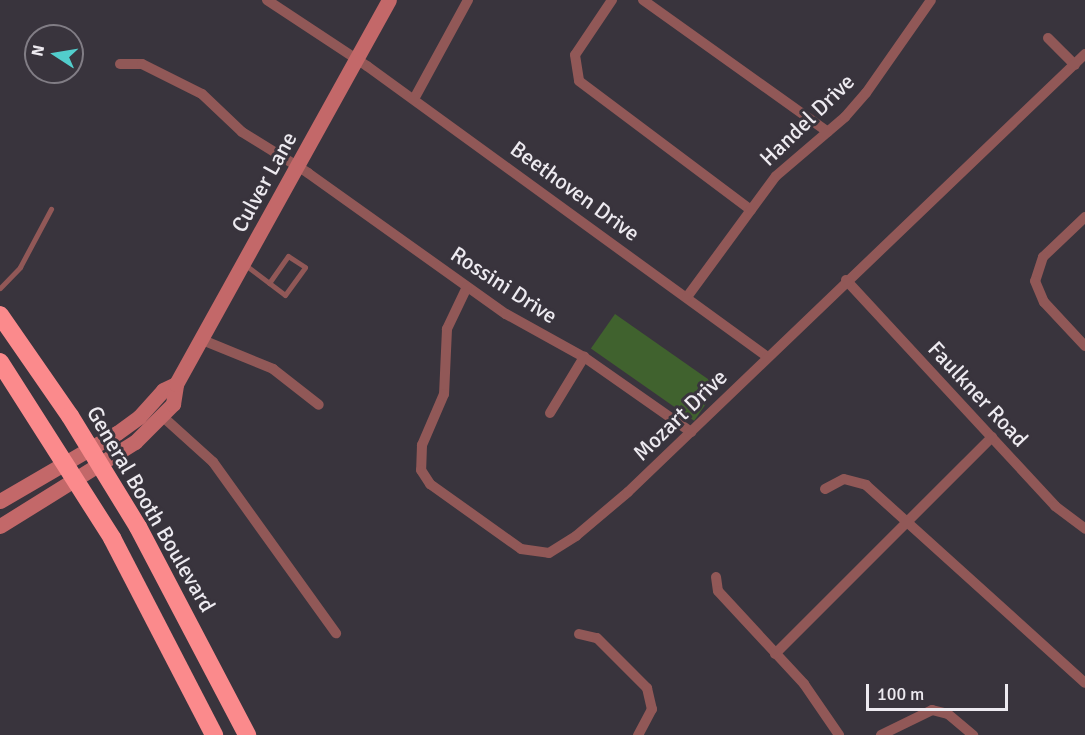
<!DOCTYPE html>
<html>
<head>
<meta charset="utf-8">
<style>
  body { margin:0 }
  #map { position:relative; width:1085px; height:735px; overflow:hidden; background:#39343d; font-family:Signika,sans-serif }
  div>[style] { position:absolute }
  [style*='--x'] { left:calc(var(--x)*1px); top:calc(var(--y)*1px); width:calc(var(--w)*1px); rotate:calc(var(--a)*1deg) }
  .green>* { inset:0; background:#40622e; transform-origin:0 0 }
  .lane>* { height:5px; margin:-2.5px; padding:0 2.5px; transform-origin:2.5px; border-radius:2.5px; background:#915857 }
  .street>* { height:10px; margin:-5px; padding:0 5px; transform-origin:5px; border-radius:5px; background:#915857 }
  .secondary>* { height:15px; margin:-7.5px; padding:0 7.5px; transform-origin:7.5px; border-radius:7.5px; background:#c36869 }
  .highway>* { height:18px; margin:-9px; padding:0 9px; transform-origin:9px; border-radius:9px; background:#fb8a8c }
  span { translate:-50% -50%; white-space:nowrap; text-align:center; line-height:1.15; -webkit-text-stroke:6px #39343d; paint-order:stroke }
  .street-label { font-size:22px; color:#edeaf0 }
  .north { position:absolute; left:24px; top:24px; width:60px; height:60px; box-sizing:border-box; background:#39343d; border:2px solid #817d85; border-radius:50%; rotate:282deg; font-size:16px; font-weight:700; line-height:24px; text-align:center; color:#edeaf0 }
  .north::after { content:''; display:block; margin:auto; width:21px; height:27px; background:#52cdcc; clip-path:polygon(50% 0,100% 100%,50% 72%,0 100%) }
  .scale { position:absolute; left:866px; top:684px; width:142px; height:27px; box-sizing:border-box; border:3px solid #edeaf0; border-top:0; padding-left:8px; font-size:18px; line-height:21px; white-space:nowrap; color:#edeaf0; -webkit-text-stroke:4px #39343d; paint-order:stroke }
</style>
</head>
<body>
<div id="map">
  <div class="green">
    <i style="left:615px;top:314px;width:126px;height:42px;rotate:35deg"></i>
  </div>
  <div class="lane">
    <i style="--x:244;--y:264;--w:51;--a:37.1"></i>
    <i style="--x:285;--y:295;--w:34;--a:-54"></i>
    <i style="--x:305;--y:267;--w:20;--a:-147"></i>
    <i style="--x:288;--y:256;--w:33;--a:125"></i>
    <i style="--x:0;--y:288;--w:29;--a:-46"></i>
    <i style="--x:20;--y:267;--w:66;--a:-61.9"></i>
  </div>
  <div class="street">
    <i style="--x:267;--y:0;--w:120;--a:33.4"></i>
    <i style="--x:367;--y:66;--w:495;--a:36"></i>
    <i style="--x:612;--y:0;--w:66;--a:123.9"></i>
    <i style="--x:575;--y:55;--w:26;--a:81"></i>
    <i style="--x:579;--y:81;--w:215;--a:36.9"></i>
    <i style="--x:643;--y:0;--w:227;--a:35.5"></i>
    <i style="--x:1048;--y:38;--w:38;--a:45"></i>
    <i style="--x:120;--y:64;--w:22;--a:0"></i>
    <i style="--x:142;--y:64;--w:67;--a:26.6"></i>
    <i style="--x:202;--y:94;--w:55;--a:43.5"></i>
    <i style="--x:242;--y:132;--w:78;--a:31.8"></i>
    <i style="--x:308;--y:173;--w:243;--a:35.5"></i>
    <i style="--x:506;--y:314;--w:89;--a:28.9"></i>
    <i style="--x:584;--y:357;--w:131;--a:35"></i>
    <i style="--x:414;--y:99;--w:113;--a:-61.4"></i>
    <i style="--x:1085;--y:217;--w:58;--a:136.4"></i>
    <i style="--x:1043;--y:257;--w:25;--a:108"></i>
    <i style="--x:1035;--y:281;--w:23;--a:67"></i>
    <i style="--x:1044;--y:302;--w:60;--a:47"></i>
    <i style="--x:846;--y:280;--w:308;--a:47.2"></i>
    <i style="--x:1055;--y:506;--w:38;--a:37"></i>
    <i style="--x:467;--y:287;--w:47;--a:115.5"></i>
    <i style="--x:447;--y:329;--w:65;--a:92.6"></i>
    <i style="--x:444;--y:394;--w:56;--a:113.3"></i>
    <i style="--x:422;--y:445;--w:25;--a:92"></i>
    <i style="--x:421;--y:470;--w:17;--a:57"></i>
    <i style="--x:430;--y:484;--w:112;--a:35.5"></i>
    <i style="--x:521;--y:549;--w:28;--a:8"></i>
    <i style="--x:549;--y:553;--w:32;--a:-32"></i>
    <i style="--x:576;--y:536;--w:68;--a:-40.2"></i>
    <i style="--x:628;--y:492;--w:633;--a:-43.78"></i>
    <i style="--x:687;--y:297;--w:150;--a:-53.7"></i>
    <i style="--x:776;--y:176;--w:91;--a:-40.5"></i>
    <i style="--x:845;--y:117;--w:32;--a:-49"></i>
    <i style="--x:866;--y:93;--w:113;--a:-55"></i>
    <i style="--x:200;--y:339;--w:79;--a:22.3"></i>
    <i style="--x:273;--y:369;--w:58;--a:38"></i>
    <i style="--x:550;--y:413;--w:66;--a:-58.7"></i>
    <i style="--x:162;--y:416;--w:69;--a:42"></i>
    <i style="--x:213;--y:462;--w:211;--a:54.3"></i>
    <i style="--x:825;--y:489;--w:21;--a:-28"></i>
    <i style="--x:844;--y:479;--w:23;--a:15"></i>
    <i style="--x:866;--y:485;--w:295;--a:42.1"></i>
    <i style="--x:716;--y:577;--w:14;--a:82"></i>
    <i style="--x:718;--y:591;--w:127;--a:47.2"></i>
    <i style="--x:804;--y:684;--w:62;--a:55.5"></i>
    <i style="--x:579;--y:634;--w:18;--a:13"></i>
    <i style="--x:597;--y:638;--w:71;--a:45"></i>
    <i style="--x:647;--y:688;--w:22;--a:77"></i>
    <i style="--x:652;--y:709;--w:30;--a:118"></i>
    <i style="--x:775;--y:654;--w:307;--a:-45"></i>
    <i style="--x:881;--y:735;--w:57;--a:-26.1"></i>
    <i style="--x:932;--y:710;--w:16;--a:14"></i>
    <i style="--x:948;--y:714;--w:33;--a:40"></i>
  </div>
  <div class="secondary">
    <i style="--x:0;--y:501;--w:135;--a:-30.2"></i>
    <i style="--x:117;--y:433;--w:27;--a:-36"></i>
    <i style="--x:139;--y:417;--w:36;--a:-48"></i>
    <i style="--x:163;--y:390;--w:14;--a:-25"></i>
    <i style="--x:0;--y:526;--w:159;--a:-31.9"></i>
    <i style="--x:135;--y:442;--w:54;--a:-45"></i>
    <i style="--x:173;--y:404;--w:20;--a:-81"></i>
    <i style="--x:176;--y:384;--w:439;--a:-61"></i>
  </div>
  <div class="highway">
    <i style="--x:0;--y:315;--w:123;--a:55.3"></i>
    <i style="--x:70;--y:416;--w:130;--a:58.5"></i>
    <i style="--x:138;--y:527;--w:235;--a:62.3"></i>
    <i style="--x:0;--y:362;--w:209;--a:57.5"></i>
    <i style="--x:112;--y:538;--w:222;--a:62.6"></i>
  </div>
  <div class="street-label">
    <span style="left:807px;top:120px;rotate:-44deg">Handel Drive</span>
    <span style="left:264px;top:182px;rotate:-61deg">Culver Lane</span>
    <span style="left:575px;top:191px;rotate:36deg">Beethoven Drive</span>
    <span style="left:504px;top:285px;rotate:33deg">Rossini Drive</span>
    <span style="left:978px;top:394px;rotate:47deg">Faulkner Road</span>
    <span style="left:680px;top:415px;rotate:-44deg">Mozart Drive</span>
    <span style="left:151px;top:509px;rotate:60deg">General Booth Boulevard</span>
  </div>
  <div class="north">N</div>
  <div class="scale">100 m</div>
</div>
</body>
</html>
